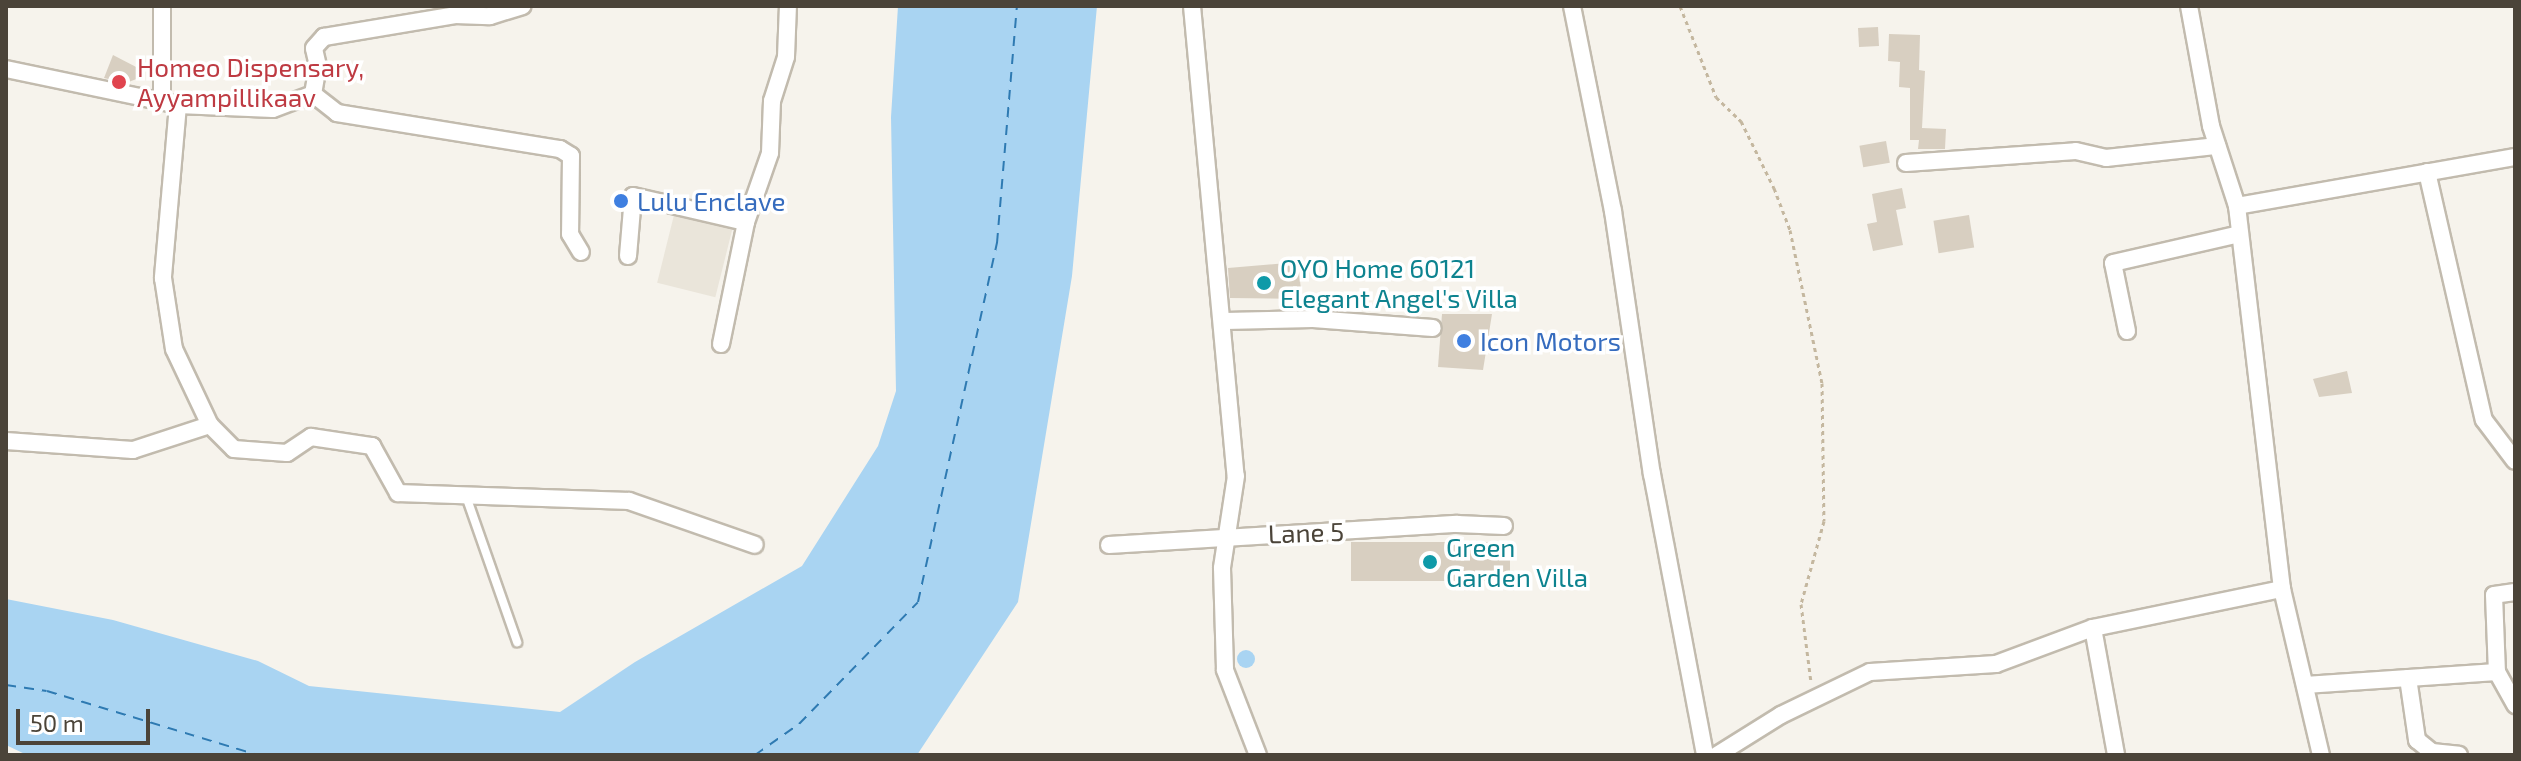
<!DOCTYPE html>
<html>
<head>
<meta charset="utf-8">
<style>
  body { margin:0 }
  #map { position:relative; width:2521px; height:761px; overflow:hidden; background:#f6f3ec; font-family:"Exo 2",sans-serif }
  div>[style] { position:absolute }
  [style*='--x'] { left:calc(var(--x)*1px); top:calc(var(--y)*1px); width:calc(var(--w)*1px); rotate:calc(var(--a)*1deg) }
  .residential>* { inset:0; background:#eae5da; transform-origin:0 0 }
  .water>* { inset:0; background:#a9d4f2 }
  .round { border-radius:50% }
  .ferry>* { height:2px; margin-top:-1px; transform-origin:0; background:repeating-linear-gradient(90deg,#2e7ab2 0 10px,transparent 0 18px) }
  .building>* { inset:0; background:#d8cfc1; transform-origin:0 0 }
  .path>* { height:3px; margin-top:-1.5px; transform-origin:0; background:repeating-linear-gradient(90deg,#c4b79f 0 4px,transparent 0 8px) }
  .roads { filter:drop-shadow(2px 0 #c2bbae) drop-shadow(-2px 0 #c2bbae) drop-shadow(0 2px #c2bbae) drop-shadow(0 -2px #c2bbae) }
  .lane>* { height:8px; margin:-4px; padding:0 4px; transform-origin:4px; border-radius:4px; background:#fff }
  .street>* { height:16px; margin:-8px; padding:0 8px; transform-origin:8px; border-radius:8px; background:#fff }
  .dots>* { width:22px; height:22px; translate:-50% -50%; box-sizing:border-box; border:4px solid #fff; border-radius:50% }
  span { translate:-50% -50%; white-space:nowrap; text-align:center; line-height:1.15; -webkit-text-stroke:7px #fff; paint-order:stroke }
  .health-label { font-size:26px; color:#be3a42 }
  .left { translate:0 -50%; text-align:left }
  .shop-label { font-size:26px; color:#366cbe }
  .culture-label { font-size:26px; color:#0d838f }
  .street-label { font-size:26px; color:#4b4439 }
  .frame { position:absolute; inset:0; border:8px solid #4b4439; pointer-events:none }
  .scale { position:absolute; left:16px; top:709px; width:134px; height:36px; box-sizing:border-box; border:4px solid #4b4439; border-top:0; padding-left:10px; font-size:24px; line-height:28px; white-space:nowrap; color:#4b4439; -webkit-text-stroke:6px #fff; paint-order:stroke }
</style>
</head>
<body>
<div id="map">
  <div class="residential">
    <i style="left:676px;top:207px;width:60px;height:78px;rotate:14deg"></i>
  </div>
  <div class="water">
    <i style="clip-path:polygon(898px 6px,1097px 6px,1072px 276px,1018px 602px,917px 755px,27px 755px,6px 745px,6px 599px,113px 620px,258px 661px,309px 686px,560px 712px,635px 662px,802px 566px,878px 446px,896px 391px,891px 117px)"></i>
    <i class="round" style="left:1237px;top:650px;width:18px;height:18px"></i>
  </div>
  <div class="ferry">
    <i style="--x:6;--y:685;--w:41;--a:8.3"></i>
    <i style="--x:47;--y:691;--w:220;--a:16.9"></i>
    <i style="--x:755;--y:755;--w:54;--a:-35.2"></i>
    <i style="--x:799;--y:724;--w:170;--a:-45.7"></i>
    <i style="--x:918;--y:602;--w:368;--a:-77.6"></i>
    <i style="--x:997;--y:243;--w:238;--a:-85.2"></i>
  </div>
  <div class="building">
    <i style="left:1878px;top:27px;width:19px;height:20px;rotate:87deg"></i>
    <i style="clip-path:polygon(1889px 34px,1920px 35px,1919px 70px,1925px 71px,1922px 128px,1946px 129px,1945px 149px,1918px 149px,1919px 140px,1910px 140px,1910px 88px,1899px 87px,1900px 62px,1888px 61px)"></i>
    <i style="clip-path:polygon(113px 55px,140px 69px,139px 78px,126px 83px,104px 78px)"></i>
    <i style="left:1886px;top:141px;width:22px;height:27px;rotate:80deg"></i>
    <i style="clip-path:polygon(1902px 188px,1906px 208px,1896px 210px,1903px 245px,1873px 251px,1867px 224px,1877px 222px,1872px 194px)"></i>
    <i style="left:1969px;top:215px;width:33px;height:36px;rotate:81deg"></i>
    <i style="clip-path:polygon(1298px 262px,1302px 299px,1230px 298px,1228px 268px)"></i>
    <i style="clip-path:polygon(1442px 314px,1492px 314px,1483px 370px,1438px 367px)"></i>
    <i style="clip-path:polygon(2347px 371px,2352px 393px,2319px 397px,2313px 379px)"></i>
    <i style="left:1510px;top:542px;width:39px;height:159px;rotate:90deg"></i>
  </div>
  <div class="path">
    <i style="--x:1680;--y:6;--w:98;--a:68.4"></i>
    <i style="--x:1716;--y:97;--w:35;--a:44"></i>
    <i style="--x:1741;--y:121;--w:75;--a:63.8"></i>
    <i style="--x:1774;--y:188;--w:45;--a:69.1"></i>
    <i style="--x:1790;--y:230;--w:156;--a:78.2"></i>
    <i style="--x:1822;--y:383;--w:138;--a:89.2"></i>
    <i style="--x:1824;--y:521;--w:86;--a:105.5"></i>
    <i style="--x:1801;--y:604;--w:79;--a:82.7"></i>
  </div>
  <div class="roads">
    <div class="lane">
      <i style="--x:466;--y:496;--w:155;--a:70.7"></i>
    </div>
    <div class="street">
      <i style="--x:162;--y:6;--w:96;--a:90"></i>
      <i style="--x:1192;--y:6;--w:472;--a:84.7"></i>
      <i style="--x:1236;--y:476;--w:93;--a:98.7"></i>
      <i style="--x:1222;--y:568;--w:102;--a:88.3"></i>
      <i style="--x:1225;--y:670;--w:91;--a:68.8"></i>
      <i style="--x:1572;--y:6;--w:209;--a:78.7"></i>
      <i style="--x:1613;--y:211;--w:266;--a:81.6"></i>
      <i style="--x:1652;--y:474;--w:286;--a:79.3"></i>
      <i style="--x:2189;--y:6;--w:122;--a:79.6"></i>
      <i style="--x:2211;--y:126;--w:84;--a:72"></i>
      <i style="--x:6;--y:69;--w:176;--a:11.8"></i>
      <i style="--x:178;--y:105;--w:95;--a:2.4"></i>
      <i style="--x:273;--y:109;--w:43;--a:-20.6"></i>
      <i style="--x:313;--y:94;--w:28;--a:-80"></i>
      <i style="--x:318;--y:66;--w:18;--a:-103"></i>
      <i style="--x:314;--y:48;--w:15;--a:-48"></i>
      <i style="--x:324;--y:37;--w:133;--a:-9.5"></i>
      <i style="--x:455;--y:15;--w:35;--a:2"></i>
      <i style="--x:490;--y:16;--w:34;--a:-17"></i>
      <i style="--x:313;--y:94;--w:31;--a:38"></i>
      <i style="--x:337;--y:113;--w:226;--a:9.2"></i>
      <i style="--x:560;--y:149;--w:13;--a:32"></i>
      <i style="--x:571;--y:156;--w:78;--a:90.7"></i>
      <i style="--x:570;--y:234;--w:21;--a:59"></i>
      <i style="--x:178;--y:105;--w:174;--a:95"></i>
      <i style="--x:163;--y:278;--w:72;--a:81.2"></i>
      <i style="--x:174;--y:349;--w:84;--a:64.7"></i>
      <i style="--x:210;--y:425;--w:34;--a:45"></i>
      <i style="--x:234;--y:449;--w:53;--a:4.3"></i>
      <i style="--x:287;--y:453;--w:29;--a:-34"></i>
      <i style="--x:311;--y:437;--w:62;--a:8.4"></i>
      <i style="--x:372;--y:446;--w:54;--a:61"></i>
      <i style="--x:398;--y:493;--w:231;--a:2"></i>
      <i style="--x:629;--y:501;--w:133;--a:19.2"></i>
      <i style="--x:1906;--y:163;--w:170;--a:-4"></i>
      <i style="--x:2076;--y:151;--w:31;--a:13"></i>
      <i style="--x:2106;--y:158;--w:112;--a:-6.2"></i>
      <i style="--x:2427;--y:172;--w:254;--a:77.1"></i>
      <i style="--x:2484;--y:420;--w:51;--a:52.9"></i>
      <i style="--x:628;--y:256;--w:60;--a:-85.2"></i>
      <i style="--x:633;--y:196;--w:116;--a:13"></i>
      <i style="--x:1225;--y:321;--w:88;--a:-1.3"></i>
      <i style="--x:1313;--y:319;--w:120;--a:4.3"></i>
      <i style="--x:2127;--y:331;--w:69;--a:-101.6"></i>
      <i style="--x:2113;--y:263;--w:130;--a:-12.9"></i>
      <i style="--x:721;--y:344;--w:125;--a:-78.4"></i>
      <i style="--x:746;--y:222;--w:73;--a:-70.8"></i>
      <i style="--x:770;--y:153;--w:52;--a:-87.8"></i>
      <i style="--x:772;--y:101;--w:46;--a:-72.3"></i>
      <i style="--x:786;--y:57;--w:51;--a:-87.8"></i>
      <i style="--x:6;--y:441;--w:127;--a:4.1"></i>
      <i style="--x:133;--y:450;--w:81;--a:-18"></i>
      <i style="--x:1109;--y:545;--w:349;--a:-3.5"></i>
      <i style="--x:1457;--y:524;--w:47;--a:2.4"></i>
      <i style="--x:2282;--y:589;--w:171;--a:76.8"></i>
      <i style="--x:2515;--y:592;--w:21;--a:172"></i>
      <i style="--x:2494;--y:595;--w:77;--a:87.8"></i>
      <i style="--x:2497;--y:672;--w:38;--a:61"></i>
      <i style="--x:2093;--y:628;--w:129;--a:79.7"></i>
      <i style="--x:2408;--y:678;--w:63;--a:81.7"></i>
      <i style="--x:2417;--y:740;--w:19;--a:39"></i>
      <i style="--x:2432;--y:752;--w:27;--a:6"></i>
      <i style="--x:2305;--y:685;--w:192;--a:-3.9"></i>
      <i style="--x:1717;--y:755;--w:75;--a:-32"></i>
      <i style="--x:1781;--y:715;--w:99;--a:-25.8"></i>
      <i style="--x:1870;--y:672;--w:126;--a:-3.6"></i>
      <i style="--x:1996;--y:664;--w:103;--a:-20.4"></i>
      <i style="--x:2093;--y:628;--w:193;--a:-11.7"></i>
      <i style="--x:2282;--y:589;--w:386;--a:-96.7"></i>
      <i style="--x:2237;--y:206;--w:282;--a:-10"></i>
    </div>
  </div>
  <div class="dots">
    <i style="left:119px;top:82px;background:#e0444e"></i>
    <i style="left:621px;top:201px;background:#3f7fe0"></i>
    <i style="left:1264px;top:283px;background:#0f9aa8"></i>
    <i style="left:1464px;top:341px;background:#3f7fe0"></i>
    <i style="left:1430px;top:562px;background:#0f9aa8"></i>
  </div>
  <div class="health-label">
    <span class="left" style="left:137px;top:82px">Homeo Dispensary,<br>Ayyampillikaav</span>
  </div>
  <div class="shop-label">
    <span class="left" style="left:637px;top:201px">Lulu Enclave</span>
    <span class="left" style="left:1480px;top:341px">Icon Motors</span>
  </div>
  <div class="culture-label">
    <span class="left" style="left:1280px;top:283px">OYO Home 60121<br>Elegant Angel's Villa</span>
    <span class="left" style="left:1446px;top:562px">Green<br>Garden Villa</span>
  </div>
  <div class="street-label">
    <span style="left:1306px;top:532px;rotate:-2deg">Lane 5</span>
  </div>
  <div class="frame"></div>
  <div class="scale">50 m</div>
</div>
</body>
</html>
